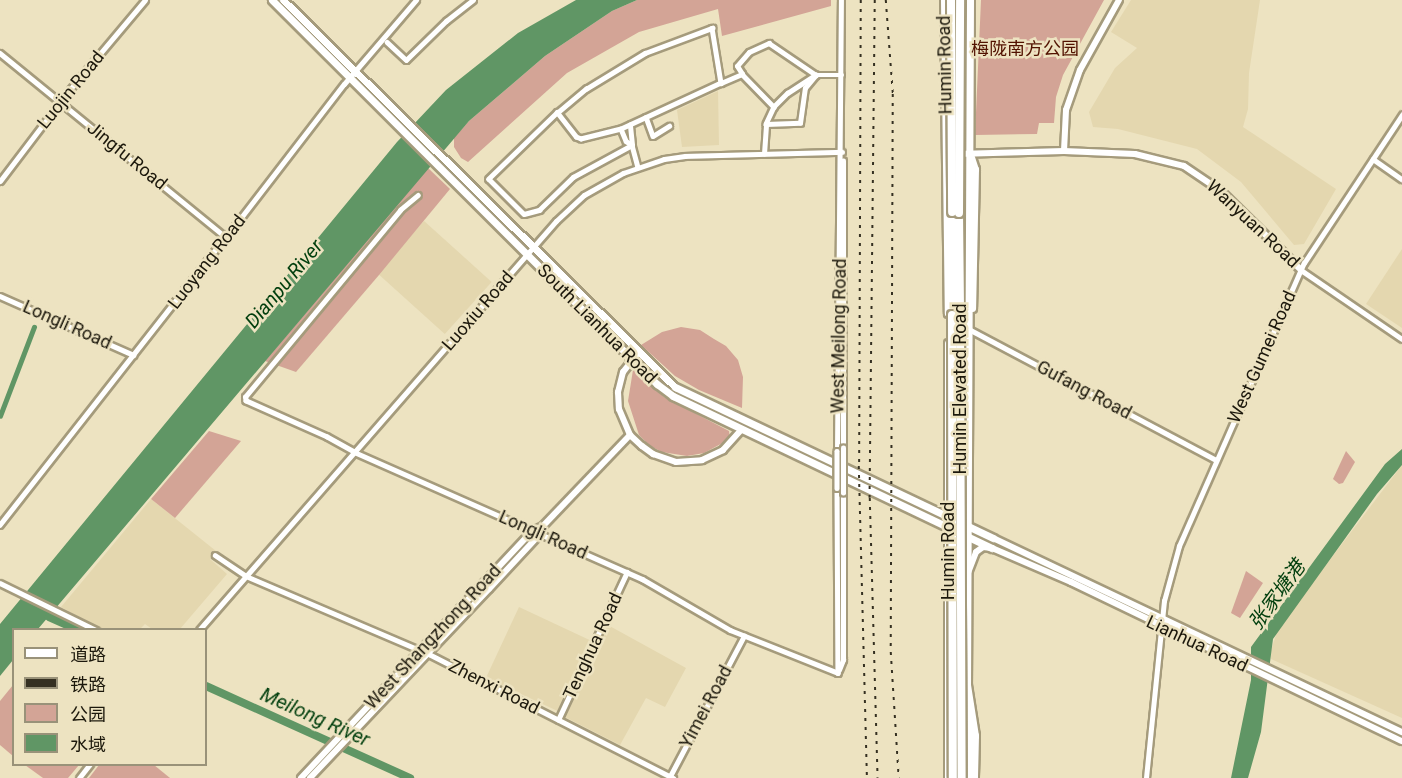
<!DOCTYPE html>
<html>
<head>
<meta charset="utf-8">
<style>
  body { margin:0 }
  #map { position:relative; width:1402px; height:778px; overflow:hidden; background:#ede3c1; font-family:Roboto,"Noto Sans SC",sans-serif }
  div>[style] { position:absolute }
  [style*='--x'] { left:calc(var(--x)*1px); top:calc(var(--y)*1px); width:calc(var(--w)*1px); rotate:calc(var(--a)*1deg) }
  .built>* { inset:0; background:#e4d7af; transform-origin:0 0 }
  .green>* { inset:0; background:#d3a496 }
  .water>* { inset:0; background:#609665 }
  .canal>* { height:4.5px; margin:-2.25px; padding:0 2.25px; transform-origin:2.25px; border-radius:2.25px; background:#609665 }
  .river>* { height:8px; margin:-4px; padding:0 4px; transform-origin:4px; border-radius:4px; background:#609665 }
  .roads { filter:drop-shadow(2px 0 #a59b7c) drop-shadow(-2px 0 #a59b7c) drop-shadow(0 2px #a59b7c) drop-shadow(0 -2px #a59b7c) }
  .minor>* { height:4.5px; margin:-2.25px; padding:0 2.25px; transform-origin:2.25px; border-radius:2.25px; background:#fff }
  .tertiary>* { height:5px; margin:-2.5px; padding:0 2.5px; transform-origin:2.5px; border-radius:2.5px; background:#fff }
  .secondary>* { height:6px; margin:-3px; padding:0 3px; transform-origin:3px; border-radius:3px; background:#fff }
  .primary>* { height:7px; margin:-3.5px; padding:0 3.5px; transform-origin:3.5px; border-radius:3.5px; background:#fff }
  .trunk>* { height:8px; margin:-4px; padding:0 4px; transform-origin:4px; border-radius:4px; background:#fff }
  .rail>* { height:1.5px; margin-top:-0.75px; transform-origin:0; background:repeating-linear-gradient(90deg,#353021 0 3px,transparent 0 9px) }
  .bridges { filter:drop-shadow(2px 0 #a59b7c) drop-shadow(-2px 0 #a59b7c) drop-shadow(0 2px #a59b7c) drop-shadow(0 -2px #a59b7c) }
  .minor-bridge>* { height:4.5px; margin:-2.25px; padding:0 2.25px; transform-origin:2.25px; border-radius:2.25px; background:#fff }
  .trunk-bridge>* { height:8px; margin:-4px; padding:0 4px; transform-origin:4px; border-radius:4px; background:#fff }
  span { translate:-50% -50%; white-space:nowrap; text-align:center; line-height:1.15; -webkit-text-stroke:5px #ede3c1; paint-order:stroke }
  .park-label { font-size:18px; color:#521200 }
  .street-label { font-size:18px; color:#1c180c }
  .water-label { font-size:20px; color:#003e0d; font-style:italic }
  .legend { position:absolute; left:12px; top:628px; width:195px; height:138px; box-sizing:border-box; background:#ede3c1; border:2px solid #999279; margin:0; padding:8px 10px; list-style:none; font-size:18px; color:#1c180c }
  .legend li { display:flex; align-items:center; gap:12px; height:30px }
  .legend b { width:30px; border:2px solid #999279 }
</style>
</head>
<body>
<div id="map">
  <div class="built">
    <i style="clip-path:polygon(1131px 0,1260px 0,1249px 73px,1248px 109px,1243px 127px,1336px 189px,1304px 244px,1294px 245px,1241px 182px,1197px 149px,1118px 129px,1093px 127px,1089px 112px,1115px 68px,1137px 48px,1111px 32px)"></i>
    <i style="clip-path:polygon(718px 91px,719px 145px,682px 147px,677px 110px)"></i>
    <i style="left:424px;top:221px;width:91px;height:70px;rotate:42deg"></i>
    <i style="clip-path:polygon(1402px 249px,1402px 328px,1366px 304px)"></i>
    <i style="clip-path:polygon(1402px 465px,1402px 718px,1271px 659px,1270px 654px,1278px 628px)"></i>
    <i style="clip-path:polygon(151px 499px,216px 551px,210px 559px,227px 574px,180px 629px,152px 629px,145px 624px,140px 629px,101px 629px,61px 607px)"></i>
    <i style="left:519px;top:607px;width:79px;height:78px;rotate:25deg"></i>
    <i style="clip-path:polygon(606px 624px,686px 668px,665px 707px,646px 698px,620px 745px,563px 716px)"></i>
  </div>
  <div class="green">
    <i style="clip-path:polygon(637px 0,831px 0,831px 6px,722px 36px,718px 9px,639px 32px,567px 73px,468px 162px,461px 158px,454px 147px,454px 138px,469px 121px,545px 56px,612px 11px)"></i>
    <i style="clip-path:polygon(981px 0,1104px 0,1063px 75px,1056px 97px,1054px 123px,1039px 123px,1037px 134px,975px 135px)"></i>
    <i style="clip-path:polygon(428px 168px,450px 189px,379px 275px,296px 372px,265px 361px)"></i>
    <i style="clip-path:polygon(681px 327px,700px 330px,714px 339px,726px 346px,738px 360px,743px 377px,742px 408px,699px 390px,675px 376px,641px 345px,662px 332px)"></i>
    <i style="clip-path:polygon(633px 370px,664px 397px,729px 431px,730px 439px,704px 453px,687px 456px,662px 452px,650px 446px,639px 435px,628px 401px)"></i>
    <i style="clip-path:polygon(209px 431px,241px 441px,175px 518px,151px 499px)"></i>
    <i style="clip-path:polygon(1346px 451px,1355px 462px,1343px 483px,1339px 484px,1333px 479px)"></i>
    <i style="clip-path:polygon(1246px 571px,1263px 583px,1240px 618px,1231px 613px)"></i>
    <i style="clip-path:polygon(13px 685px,13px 756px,0 745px,0 701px)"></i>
    <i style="clip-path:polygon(25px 765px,79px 765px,68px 778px,43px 778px)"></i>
    <i style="clip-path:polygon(99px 765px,154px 765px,170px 778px,89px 778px)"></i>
  </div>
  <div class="water">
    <i style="clip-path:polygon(576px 0,637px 0,612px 11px,545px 56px,469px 121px,38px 629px,14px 630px,13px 660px,0 676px,0 624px,397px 142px,446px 90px,518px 33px)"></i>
    <i style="clip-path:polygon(1402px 449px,1402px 465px,1377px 494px,1273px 639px,1261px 732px,1248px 778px,1231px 778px,1251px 680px,1251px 647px,1385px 464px)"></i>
  </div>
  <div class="canal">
    <i style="--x:0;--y:416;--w:95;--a:-69.1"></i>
  </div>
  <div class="river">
    <i style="--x:49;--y:617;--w:32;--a:24"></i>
    <i style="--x:206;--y:686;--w:224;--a:24.3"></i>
  </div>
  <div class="roads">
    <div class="minor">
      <i style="--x:387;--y:42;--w:26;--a:43"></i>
      <i style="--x:406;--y:60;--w:56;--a:-44.3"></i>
      <i style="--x:446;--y:21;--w:34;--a:-38"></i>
      <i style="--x:0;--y:53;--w:291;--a:39.2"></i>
      <i style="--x:226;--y:237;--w:366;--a:128.1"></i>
      <i style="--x:742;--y:74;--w:9;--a:-122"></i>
      <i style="--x:737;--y:66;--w:18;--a:-49"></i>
      <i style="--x:749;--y:52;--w:22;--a:-24"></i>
      <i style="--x:769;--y:43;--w:57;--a:34.2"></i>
      <i style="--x:816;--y:75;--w:33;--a:147"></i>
      <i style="--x:788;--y:93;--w:20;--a:135"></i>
      <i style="--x:774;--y:107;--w:19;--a:115"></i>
      <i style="--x:721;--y:83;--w:23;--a:-23"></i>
      <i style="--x:742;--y:74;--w:46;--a:45.9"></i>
      <i style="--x:557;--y:113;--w:38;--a:-40"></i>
      <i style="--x:586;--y:89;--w:69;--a:-31.4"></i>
      <i style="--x:645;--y:53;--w:72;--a:-20.5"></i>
      <i style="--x:712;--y:28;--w:56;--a:80.7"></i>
      <i style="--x:721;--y:83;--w:110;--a:155.3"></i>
      <i style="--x:621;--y:129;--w:41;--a:166"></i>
      <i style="--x:581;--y:139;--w:5;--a:-158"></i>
      <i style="--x:576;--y:137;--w:31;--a:-128"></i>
      <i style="--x:557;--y:113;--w:95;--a:135.9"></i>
      <i style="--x:489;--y:179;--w:49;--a:45"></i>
      <i style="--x:524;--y:214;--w:16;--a:-15"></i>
      <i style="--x:539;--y:210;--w:47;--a:-44.1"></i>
      <i style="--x:573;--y:177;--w:67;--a:-28.5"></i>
      <i style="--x:632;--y:145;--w:23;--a:75"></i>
      <i style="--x:646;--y:117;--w:20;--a:70"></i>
      <i style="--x:653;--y:136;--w:19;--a:-32"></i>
      <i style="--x:621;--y:129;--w:13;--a:67"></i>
      <i style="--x:626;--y:141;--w:7;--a:34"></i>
      <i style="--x:632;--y:145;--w:20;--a:-96"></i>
      <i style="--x:764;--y:154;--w:30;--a:-86"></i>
      <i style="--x:766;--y:124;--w:34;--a:-2"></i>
      <i style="--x:800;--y:123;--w:35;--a:-82"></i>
      <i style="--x:805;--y:88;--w:17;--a:-50"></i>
      <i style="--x:816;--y:75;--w:26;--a:0"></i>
      <i style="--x:1373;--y:159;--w:35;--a:35"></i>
      <i style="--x:1301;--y:270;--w:122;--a:34.3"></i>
      <i style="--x:0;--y:296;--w:146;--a:23.8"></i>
      <i style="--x:967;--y:328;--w:282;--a:27.9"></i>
      <i style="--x:843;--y:448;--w:287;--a:-90"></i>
      <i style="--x:837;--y:451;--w:451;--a:-89.5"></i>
      <i style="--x:354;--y:452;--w:31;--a:-151"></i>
      <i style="--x:327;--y:437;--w:89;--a:-156"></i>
      <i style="--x:246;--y:401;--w:4;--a:-104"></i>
      <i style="--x:245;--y:397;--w:243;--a:-50.3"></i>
      <i style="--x:400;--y:210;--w:23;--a:-40"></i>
      <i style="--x:837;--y:488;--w:185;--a:89.7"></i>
      <i style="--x:215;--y:555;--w:37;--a:34"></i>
      <i style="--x:246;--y:576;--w:199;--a:23.1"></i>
      <i style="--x:429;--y:654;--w:274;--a:26.9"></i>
      <i style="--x:0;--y:583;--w:107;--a:26.1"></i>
      <i style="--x:839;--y:670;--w:11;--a:-68"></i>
      <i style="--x:843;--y:660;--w:167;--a:-90"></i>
      <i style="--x:558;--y:720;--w:163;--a:-65"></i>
      <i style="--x:1146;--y:778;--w:178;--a:-84.2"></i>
      <i style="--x:1164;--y:601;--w:57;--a:-74.7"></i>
      <i style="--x:1179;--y:546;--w:309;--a:-66.2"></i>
      <i style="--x:1304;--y:263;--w:178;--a:-56.5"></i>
    </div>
    <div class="tertiary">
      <i style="--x:0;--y:181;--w:109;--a:-52.8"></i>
      <i style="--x:66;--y:94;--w:123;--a:-50"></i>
      <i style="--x:226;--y:237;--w:193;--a:-52.4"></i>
      <i style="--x:344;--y:84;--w:111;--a:-49.4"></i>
      <i style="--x:354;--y:452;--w:315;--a:23.8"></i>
      <i style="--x:642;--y:579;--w:102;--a:30.1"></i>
      <i style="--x:730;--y:630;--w:116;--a:21.7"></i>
      <i style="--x:199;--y:630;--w:543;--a:-48.88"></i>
      <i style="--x:556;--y:221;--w:38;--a:-43"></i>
      <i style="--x:584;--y:195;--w:45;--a:-29.4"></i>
      <i style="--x:623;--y:173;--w:43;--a:-18.9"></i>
      <i style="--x:664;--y:159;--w:21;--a:-8"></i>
      <i style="--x:685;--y:156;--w:157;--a:-1.5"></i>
      <i style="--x:79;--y:778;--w:18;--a:-52"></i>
      <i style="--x:669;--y:778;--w:161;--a:-62.2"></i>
    </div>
    <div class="secondary">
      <i style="--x:1064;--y:151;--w:41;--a:-87.2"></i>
      <i style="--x:1066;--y:110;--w:42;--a:-70.7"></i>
      <i style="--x:1080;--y:70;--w:80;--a:-60.9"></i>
      <i style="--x:957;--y:154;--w:107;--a:-1.6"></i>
      <i style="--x:1064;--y:151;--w:71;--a:2.4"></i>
      <i style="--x:1135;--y:154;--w:50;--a:13.8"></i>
      <i style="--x:1184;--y:166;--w:45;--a:34"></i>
      <i style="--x:1221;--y:191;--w:112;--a:44.6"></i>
      <i style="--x:638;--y:353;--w:24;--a:128"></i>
      <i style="--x:623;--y:372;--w:21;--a:104"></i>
      <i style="--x:618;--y:392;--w:17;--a:87"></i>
      <i style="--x:619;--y:409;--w:28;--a:67"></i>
      <i style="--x:630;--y:435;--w:16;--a:43"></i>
      <i style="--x:642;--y:446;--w:14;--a:36"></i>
      <i style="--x:653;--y:454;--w:24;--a:19"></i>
      <i style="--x:676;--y:462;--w:26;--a:-4"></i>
      <i style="--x:702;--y:460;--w:23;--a:-25"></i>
      <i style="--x:723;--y:450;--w:28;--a:-48"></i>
      <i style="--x:993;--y:538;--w:453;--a:25.4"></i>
      <i style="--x:968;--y:573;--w:22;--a:-69"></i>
      <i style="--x:976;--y:552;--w:9;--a:-36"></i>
      <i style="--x:983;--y:547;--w:9;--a:6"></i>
      <i style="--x:992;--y:548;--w:86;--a:23.3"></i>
      <i style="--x:1071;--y:582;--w:367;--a:25.7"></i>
      <i style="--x:301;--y:778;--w:338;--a:-46.9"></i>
      <i style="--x:532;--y:531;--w:12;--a:-24"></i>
      <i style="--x:543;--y:526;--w:126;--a:-46.3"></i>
      <i style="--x:310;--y:778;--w:260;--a:-46.6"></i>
      <i style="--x:489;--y:589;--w:76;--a:-47.1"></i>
      <i style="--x:541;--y:533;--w:7;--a:-74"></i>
    </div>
    <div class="primary">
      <i style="--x:272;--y:0;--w:544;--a:44.93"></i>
      <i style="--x:657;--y:384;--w:20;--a:37"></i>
      <i style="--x:673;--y:396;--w:353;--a:25.5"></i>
      <i style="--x:283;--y:0;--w:551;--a:44.63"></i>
      <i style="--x:675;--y:387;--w:352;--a:25.4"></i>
      <i style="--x:944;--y:0;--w:313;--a:89.3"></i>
      <i style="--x:971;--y:157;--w:13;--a:72"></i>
      <i style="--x:975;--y:169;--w:139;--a:91.2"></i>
      <i style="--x:967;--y:688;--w:688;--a:-89.75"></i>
      <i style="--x:948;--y:778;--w:435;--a:-90"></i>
      <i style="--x:967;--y:778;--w:75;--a:-90"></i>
    </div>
    <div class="trunk">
      <i style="--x:952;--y:212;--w:103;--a:90"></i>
      <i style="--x:959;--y:213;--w:103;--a:89.4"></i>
      <i style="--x:967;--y:685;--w:52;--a:81.1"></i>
      <i style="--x:975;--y:736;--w:42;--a:91.4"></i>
    </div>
  </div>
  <div class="rail">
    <i style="--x:861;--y:0;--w:466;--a:90.2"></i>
    <i style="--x:859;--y:466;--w:312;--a:88.5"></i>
    <i style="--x:875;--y:0;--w:498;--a:90.6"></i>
    <i style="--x:870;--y:498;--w:280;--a:88.4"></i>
    <i style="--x:886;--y:0;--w:94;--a:85.7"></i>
    <i style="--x:893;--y:94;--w:558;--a:90.21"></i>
    <i style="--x:891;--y:652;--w:126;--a:86.4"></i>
  </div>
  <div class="bridges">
    <div class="minor-bridge">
      <i style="--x:837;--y:451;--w:37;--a:90"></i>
      <i style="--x:843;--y:493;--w:45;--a:-90"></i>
    </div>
    <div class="trunk-bridge">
      <i style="--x:951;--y:0;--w:212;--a:89.7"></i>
      <i style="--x:959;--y:213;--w:213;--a:-89.7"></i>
      <i style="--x:952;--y:315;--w:463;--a:89.9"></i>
      <i style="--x:960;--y:316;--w:462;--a:89.8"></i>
    </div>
  </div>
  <div class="park-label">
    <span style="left:1025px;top:49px">梅陇南方公园</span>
  </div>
  <div class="street-label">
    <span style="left:945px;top:65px;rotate:-91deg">Humin Road</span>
    <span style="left:71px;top:90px;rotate:-51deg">Luojin Road</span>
    <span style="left:127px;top:156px;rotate:39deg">Jingfu Road</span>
    <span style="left:1253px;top:224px;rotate:43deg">Wanyuan Road</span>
    <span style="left:207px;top:262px;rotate:-52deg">Luoyang Road</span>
    <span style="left:478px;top:311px;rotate:-49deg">Luoxiu Road</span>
    <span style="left:597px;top:324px;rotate:45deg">South Lianhua Road</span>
    <span style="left:67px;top:325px;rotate:24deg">Longli Road</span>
    <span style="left:839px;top:336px;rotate:-89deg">West Meilong Road</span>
    <span style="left:1262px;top:357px;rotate:-66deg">West Gumei Road</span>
    <span style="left:960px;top:389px;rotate:-90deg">Humin Elevated Road</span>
    <span style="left:1084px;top:390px;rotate:28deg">Gufang Road</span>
    <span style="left:543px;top:535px;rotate:24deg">Longli Road</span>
    <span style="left:948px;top:551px;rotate:-90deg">Humin Road</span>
    <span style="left:433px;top:637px;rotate:-47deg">West Shangzhong Road</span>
    <span style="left:1197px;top:644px;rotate:25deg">Lianhua Road</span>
    <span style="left:593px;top:646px;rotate:-65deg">Tenghua Road</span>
    <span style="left:494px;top:687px;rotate:27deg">Zhenxi Road</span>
    <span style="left:706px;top:707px;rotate:-62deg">Yimei Road</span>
  </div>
  <div class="water-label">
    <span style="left:284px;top:284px;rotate:-50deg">Dianpu River</span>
    <span style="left:1277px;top:595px;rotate:-54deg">张家塘港</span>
    <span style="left:315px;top:717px;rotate:24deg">Meilong River</span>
  </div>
  <ul class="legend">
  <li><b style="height:8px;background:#fff"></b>道路</li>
  <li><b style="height:8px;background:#353021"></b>铁路</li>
  <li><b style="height:16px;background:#d3a496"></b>公园</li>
  <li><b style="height:16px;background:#609665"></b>水域</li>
  </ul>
</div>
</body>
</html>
